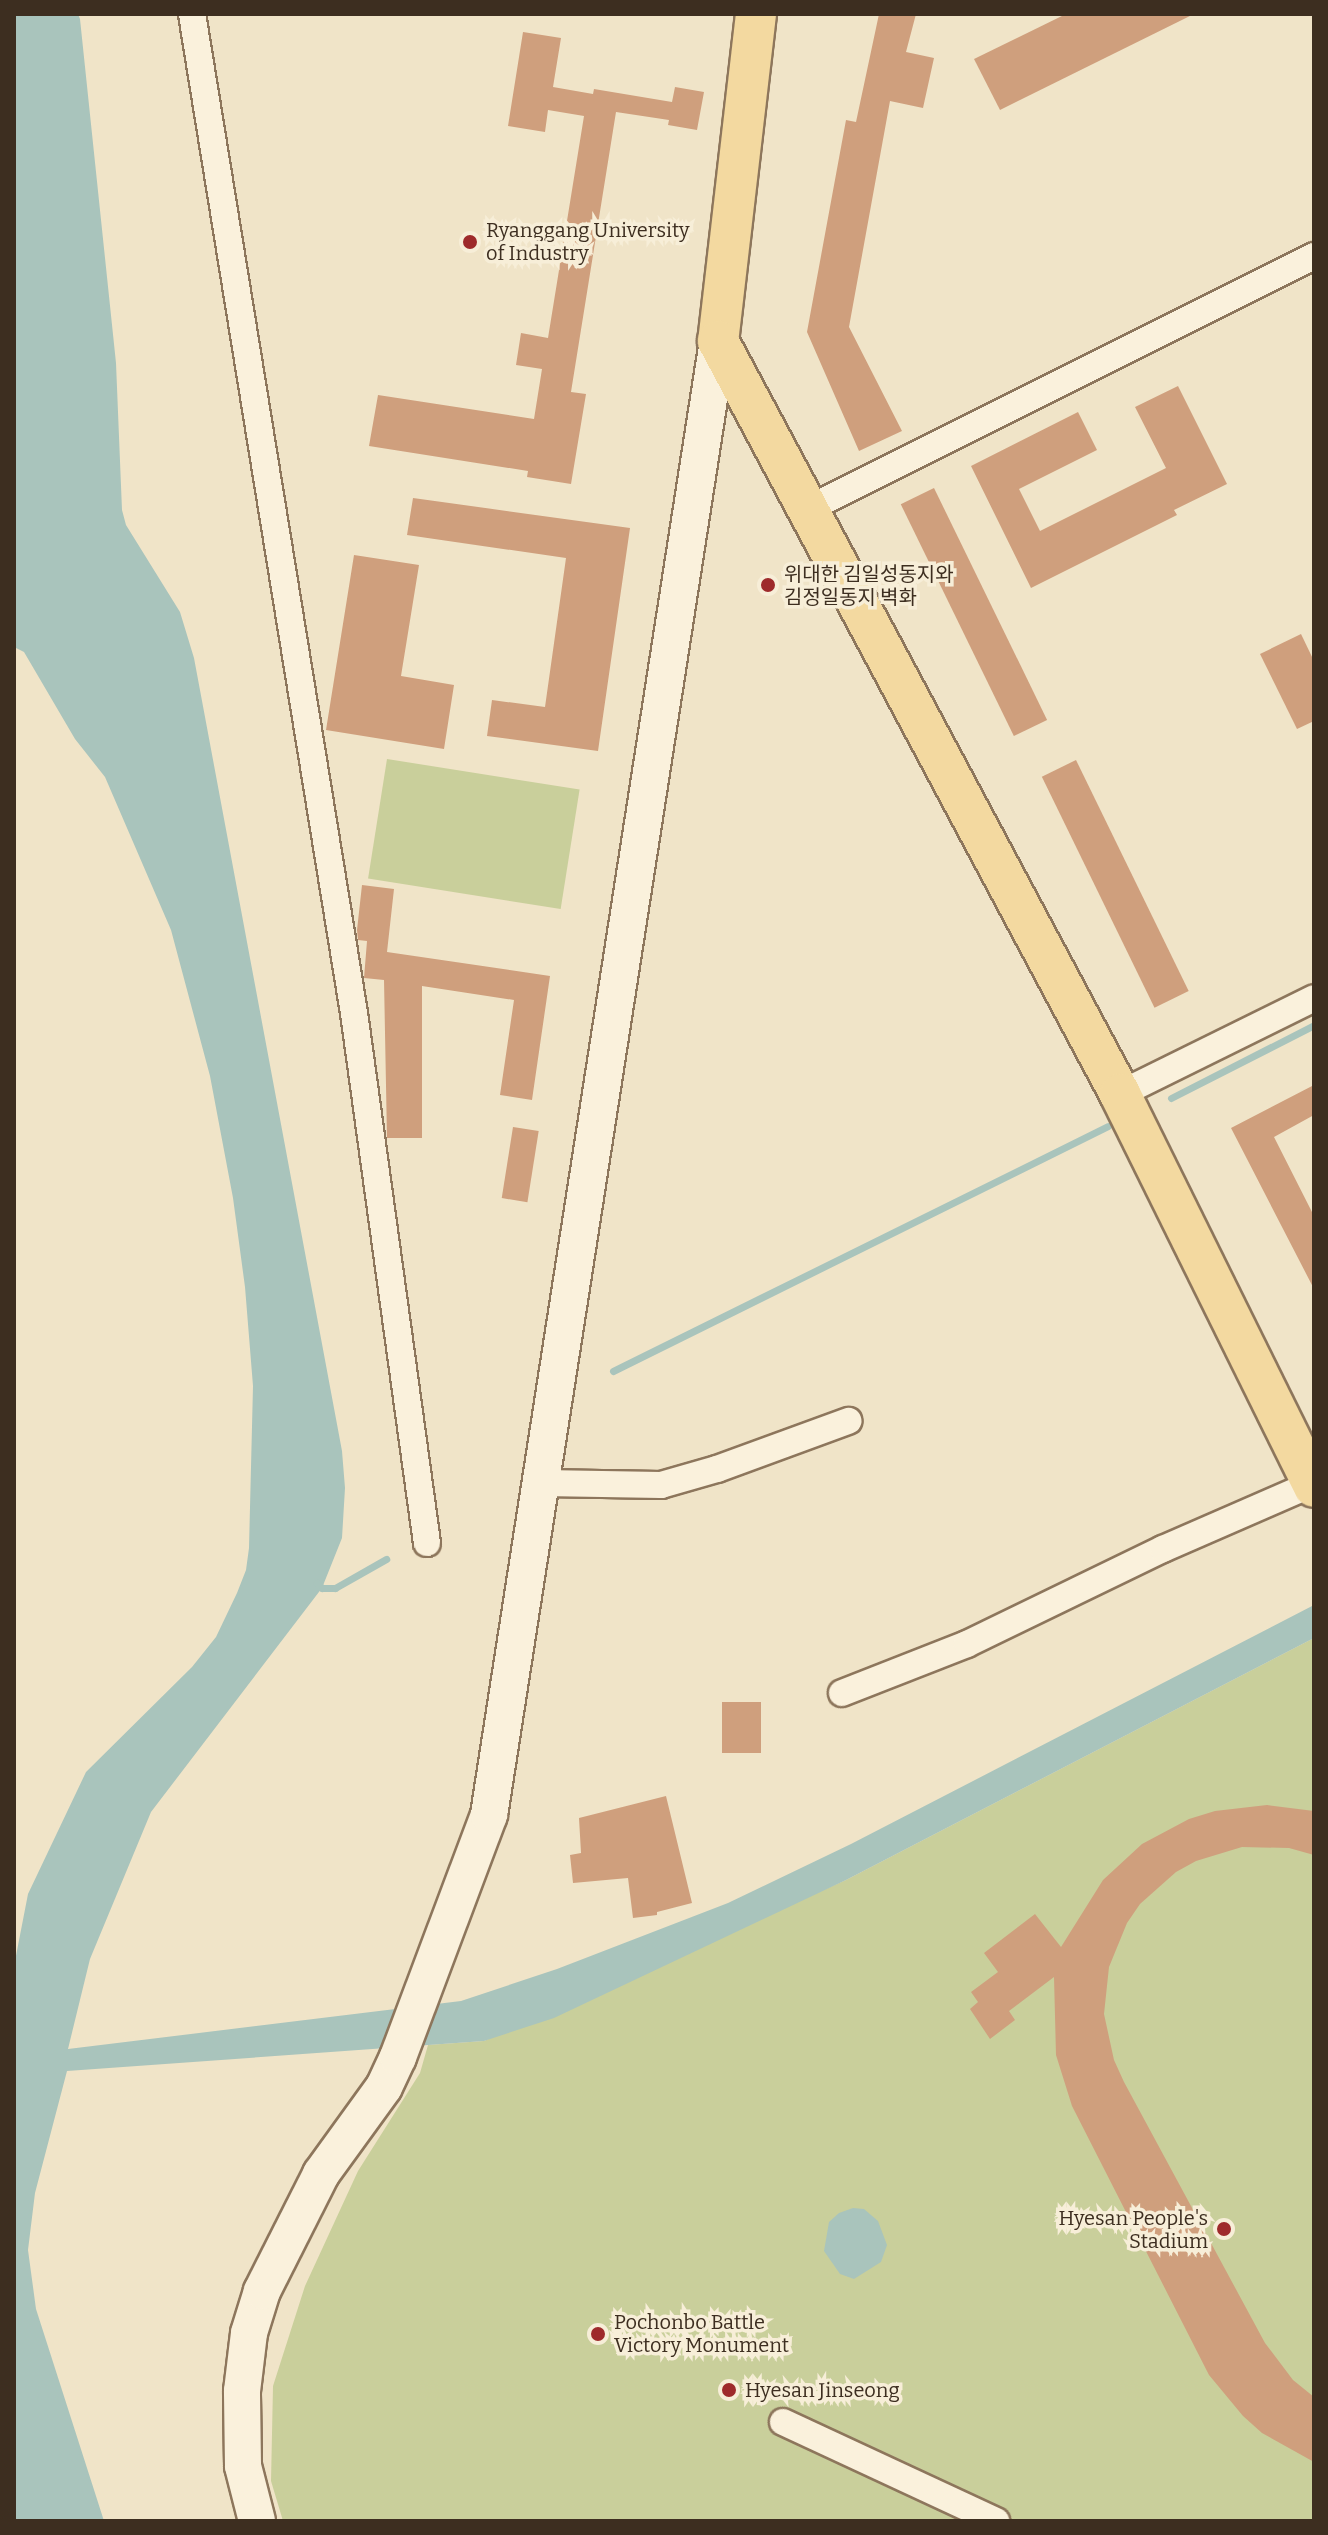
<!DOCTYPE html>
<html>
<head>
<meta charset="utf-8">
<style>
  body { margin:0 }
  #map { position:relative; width:1328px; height:2535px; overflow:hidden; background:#f0e4c8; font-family:Bitter,"Noto Sans KR",serif }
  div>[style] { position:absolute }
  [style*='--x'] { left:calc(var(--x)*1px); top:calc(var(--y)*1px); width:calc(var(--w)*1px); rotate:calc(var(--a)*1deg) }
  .green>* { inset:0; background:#c9cf9b; transform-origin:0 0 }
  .water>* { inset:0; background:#a9c4bc }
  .stream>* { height:7px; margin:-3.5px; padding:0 3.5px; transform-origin:3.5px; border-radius:3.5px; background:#a9c4bc }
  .building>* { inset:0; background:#cf9f7d; transform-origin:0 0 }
  .roads { filter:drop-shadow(2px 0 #8d765c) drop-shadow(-2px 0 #8d765c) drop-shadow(0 2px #8d765c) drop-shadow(0 -2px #8d765c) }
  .street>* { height:26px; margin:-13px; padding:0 13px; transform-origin:13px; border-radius:13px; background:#faf1dc }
  .secondary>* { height:36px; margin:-18px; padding:0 18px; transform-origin:18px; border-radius:18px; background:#faf1dc }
  .primary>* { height:40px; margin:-20px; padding:0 20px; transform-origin:20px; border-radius:20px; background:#f3d9a0 }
  .dots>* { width:22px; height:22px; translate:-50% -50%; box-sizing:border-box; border:4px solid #f7eed8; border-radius:50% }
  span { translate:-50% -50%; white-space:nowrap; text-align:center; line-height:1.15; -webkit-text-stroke:7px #f7eed8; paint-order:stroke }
  .poi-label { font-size:20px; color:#3d2e20 }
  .left { translate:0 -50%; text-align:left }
  .right { translate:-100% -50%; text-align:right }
  .frame { position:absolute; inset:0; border:16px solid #3d2e20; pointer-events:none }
</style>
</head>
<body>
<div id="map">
  <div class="green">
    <i style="left:387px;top:759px;width:195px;height:121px;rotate:9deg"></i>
    <i style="clip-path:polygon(1314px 1638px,1314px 2521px,283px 2521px,271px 2481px,273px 2386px,305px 2286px,358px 2171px,420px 2073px,428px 2045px,484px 2041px,846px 1880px)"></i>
  </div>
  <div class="water">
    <i style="clip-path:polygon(14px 14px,78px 14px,80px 19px,116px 363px,122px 510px,126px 525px,180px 612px,194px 658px,342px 1451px,345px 1488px,342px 1538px,322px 1588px,151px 1812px,90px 1959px,68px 2049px,461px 2001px,557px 1969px,728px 1903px,851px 1844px,1314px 1605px,1314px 1638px,846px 1880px,554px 2018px,484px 2041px,67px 2071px,35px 2193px,28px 2250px,36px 2309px,104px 2521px,14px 2521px,14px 1966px,28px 1894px,86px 1772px,192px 1667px,216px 1637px,237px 1593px,246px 1570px,249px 1548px,253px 1386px,245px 1287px,233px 1198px,210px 1076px,171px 930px,105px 777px,75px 739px,24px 652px,14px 647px)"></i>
    <i style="clip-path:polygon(853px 2208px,864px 2209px,878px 2221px,887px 2245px,881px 2262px,854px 2279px,840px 2274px,824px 2251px,829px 2222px,839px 2213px)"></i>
  </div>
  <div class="stream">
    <i style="--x:1171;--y:1098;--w:161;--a:-27"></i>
    <i style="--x:613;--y:1371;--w:552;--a:-26.33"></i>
    <i style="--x:317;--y:1583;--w:7;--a:45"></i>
    <i style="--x:322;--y:1588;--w:13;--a:0"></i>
    <i style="--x:335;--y:1588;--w:59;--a:-29.6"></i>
  </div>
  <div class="building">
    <i style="clip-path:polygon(879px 14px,916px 14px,906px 52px,934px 58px,923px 108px,890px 101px,849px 327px,902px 431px,859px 451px,807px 332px,846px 120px,856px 122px)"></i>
    <i style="clip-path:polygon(1066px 14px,1194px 14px,1000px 110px,974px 59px)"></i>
    <i style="clip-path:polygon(523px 32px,561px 38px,553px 87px,593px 94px,594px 89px,672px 102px,675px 87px,704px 92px,697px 130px,668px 125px,669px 120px,616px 112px,571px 392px,586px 394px,571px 484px,527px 477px,528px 471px,369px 446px,378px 395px,534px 419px,542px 369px,516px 365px,521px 333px,548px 338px,584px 116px,548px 110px,545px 132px,508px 126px)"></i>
    <i style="clip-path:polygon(1178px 386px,1227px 484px,1174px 510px,1177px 515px,1031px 588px,971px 466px,1078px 412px,1097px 450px,1019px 489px,1040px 531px,1166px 468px,1135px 407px)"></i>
    <i style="left:934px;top:488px;width:258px;height:37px;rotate:64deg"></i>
    <i style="clip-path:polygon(413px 498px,630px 528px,598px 751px,487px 736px,492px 700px,545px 707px,566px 558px,407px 535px)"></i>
    <i style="clip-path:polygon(354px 555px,419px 565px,401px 676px,454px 685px,444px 749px,326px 730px)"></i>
    <i style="clip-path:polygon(1301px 634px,1314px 661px,1314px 721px,1297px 729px,1260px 654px)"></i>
    <i style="left:1076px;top:760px;width:257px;height:38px;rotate:64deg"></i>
    <i style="clip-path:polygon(362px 885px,394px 889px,387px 952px,550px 976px,532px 1100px,500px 1095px,514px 1000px,422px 986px,422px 1138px,387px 1138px,384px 980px,364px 978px,367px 941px,358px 940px,357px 930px)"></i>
    <i style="clip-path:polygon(1314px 1085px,1314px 1115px,1274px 1137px,1314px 1216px,1314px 1289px,1231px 1128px)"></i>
    <i style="left:513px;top:1127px;width:26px;height:72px;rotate:9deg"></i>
    <i style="left:722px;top:1702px;width:39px;height:51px"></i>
    <i style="clip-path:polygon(666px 1796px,692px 1903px,657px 1912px,657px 1915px,633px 1918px,628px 1878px,573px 1883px,570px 1855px,581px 1853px,579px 1818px)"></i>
    <i style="clip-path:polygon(1267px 1805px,1314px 1811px,1314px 1855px,1289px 1848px,1242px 1847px,1196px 1861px,1176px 1872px,1140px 1904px,1127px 1923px,1109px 1967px,1104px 2014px,1114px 2060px,1124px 2082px,1265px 2343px,1293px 2380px,1314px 2397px,1314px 2462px,1262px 2433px,1243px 2416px,1209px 2375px,1072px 2106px,1056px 2055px,1054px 1977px,1009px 2011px,1015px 2020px,990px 2039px,970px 2009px,978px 2002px,971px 1992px,998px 1972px,984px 1953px,1035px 1914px,1061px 1947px,1103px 1880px,1142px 1844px,1189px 1819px,1215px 1811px)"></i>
  </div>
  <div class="roads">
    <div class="street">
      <i style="--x:192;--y:14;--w:1012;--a:80.79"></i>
      <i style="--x:354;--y:1013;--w:535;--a:82.16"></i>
      <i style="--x:808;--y:509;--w:566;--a:-26.57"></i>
      <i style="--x:1120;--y:1094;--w:216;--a:-26.3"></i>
      <i style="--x:543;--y:1483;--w:118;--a:1"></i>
      <i style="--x:661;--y:1485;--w:58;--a:-15.9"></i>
      <i style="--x:717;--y:1469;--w:140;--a:-20.1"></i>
      <i style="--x:842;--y:1693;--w:134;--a:-21.4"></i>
      <i style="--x:967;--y:1644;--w:218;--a:-25.9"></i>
      <i style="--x:1163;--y:1549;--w:163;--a:-23.6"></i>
      <i style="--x:783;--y:2422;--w:235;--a:24.9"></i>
    </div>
    <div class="secondary">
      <i style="--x:257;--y:2521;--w:57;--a:-104.3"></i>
      <i style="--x:243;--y:2466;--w:75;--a:-90.8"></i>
      <i style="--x:242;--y:2391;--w:58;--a:-83.1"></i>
      <i style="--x:249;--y:2333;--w:44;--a:-72.8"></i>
      <i style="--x:262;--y:2291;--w:131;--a:-63.2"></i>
      <i style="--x:321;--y:2174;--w:107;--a:-54.1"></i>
      <i style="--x:384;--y:2087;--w:33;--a:-65"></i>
      <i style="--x:398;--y:2057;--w:259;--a:-69.4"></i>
      <i style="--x:489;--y:1815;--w:1492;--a:-81.17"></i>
    </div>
    <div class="primary">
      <i style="--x:756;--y:14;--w:329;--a:96.6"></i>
      <i style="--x:718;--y:341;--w:854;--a:61.9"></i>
      <i style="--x:1120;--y:1094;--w:438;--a:63.7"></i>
    </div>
  </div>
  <div class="dots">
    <i style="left:470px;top:242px;background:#9e2a2b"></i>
    <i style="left:768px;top:585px;background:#9e2a2b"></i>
    <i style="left:1224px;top:2229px;background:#9e2a2b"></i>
    <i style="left:598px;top:2334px;background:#9e2a2b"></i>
    <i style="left:729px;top:2390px;background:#9e2a2b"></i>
  </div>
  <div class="poi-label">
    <span class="left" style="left:486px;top:242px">Ryanggang University<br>of Industry</span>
    <span class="left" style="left:784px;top:586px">위대한 김일성동지와<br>김정일동지 벽화</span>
    <span class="right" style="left:1208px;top:2230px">Hyesan People's<br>Stadium</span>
    <span class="left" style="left:614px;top:2334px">Pochonbo Battle<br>Victory Monument</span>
    <span class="left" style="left:745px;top:2390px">Hyesan Jinseong</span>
  </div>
  <div class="frame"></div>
</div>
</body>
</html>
